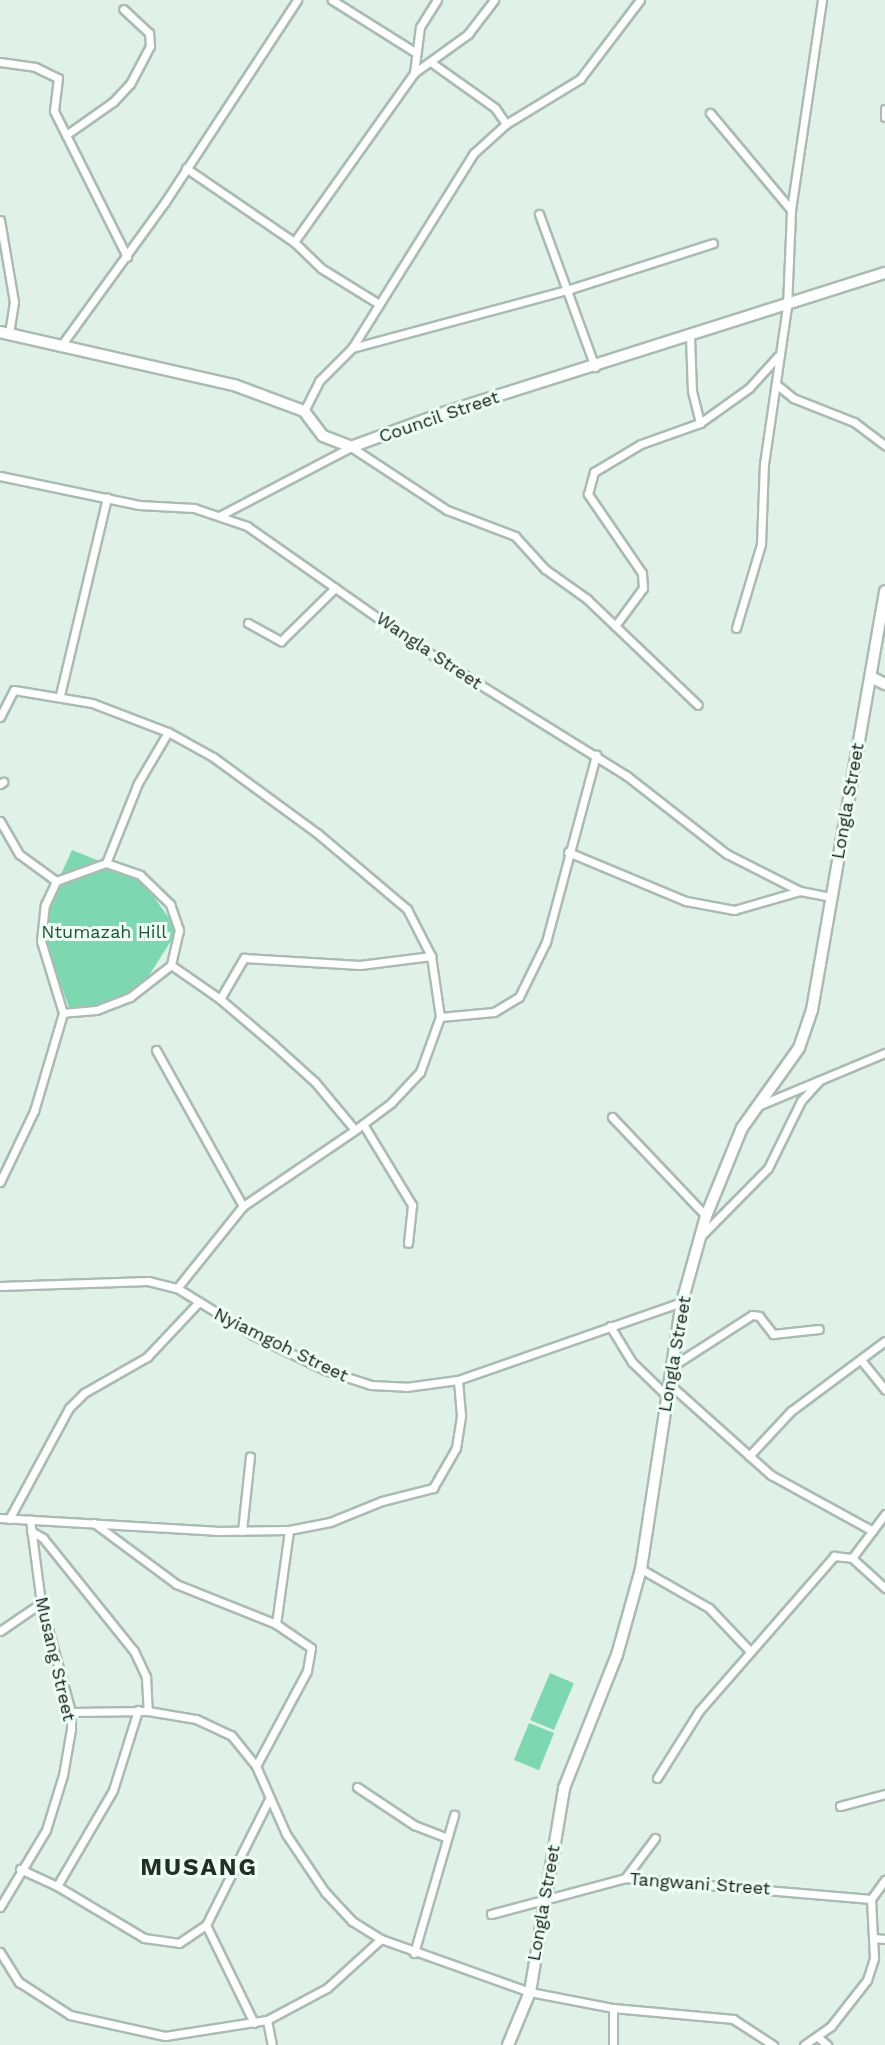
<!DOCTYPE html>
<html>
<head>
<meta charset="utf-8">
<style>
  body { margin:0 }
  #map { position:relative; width:885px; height:2045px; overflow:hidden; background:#e0f1e8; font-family:"Work Sans",sans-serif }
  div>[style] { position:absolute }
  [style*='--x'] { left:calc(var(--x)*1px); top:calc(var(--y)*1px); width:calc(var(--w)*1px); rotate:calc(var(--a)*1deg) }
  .green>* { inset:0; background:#7dd7b0; transform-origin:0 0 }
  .roads { filter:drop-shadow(2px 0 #aabbb2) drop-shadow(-2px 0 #aabbb2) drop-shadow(0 2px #aabbb2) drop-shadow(0 -2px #aabbb2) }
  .street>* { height:7px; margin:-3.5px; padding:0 3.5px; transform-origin:3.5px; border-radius:3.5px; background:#fff }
  .secondary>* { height:10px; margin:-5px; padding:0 5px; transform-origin:5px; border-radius:5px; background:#fff }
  span { translate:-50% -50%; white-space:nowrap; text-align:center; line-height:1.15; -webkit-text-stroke:6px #edfef5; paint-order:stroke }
  .street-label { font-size:18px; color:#151b18 }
  .park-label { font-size:18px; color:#22503d }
  .district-label { font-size:24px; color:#222f29; font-weight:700; letter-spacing:2px }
</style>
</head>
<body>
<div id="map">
  <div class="green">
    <i style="clip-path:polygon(72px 850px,139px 877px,178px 930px,139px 991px,96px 1009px,71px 1012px,43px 938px,47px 905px)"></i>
    <i style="left:550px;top:1673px;width:26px;height:51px;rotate:23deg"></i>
    <i style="left:529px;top:1723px;width:27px;height:40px;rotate:22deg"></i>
  </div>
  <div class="roads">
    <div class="street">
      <i style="--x:332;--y:0;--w:98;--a:32.1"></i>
      <i style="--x:0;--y:62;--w:35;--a:8"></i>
      <i style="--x:35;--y:67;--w:25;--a:26"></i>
      <i style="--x:58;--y:78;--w:33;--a:97"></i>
      <i style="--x:54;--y:111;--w:163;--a:63.4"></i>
      <i style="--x:432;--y:63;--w:77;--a:35.5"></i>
      <i style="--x:495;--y:108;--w:19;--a:55"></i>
      <i style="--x:414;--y:73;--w:46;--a:-82.6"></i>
      <i style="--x:420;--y:27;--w:32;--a:-58"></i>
      <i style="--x:885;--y:109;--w:8;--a:90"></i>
      <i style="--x:710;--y:113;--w:126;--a:50.1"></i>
      <i style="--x:66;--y:135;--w:57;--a:-35.1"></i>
      <i style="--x:113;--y:102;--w:25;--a:-47"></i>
      <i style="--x:130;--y:84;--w:43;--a:-62.2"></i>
      <i style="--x:150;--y:46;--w:13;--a:-94"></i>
      <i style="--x:149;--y:33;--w:35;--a:-137"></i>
      <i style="--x:186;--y:168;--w:131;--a:34.4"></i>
      <i style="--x:539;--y:214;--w:163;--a:69.9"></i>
      <i style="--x:0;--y:220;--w:83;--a:80.3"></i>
      <i style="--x:14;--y:302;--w:32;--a:99"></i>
      <i style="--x:379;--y:304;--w:68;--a:-148.2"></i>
      <i style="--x:321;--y:268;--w:37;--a:-136"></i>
      <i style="--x:294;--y:242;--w:207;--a:-54.6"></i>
      <i style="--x:414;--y:73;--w:67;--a:-35.8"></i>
      <i style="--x:468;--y:34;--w:43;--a:-52.6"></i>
      <i style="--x:690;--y:337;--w:54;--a:87.9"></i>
      <i style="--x:692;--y:391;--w:33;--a:76"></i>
      <i style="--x:60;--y:347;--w:179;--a:-54.1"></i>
      <i style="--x:165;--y:202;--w:241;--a:-56.8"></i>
      <i style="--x:352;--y:348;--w:226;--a:-15.1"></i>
      <i style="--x:570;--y:289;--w:150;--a:-17.8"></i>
      <i style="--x:776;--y:384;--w:22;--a:39"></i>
      <i style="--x:793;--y:398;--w:66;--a:21.5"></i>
      <i style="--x:854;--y:422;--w:39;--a:37"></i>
      <i style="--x:304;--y:411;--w:34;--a:-63"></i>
      <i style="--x:319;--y:381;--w:47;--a:-45"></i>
      <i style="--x:352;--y:348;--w:230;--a:-58"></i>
      <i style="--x:474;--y:153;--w:43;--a:-42.2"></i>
      <i style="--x:506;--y:124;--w:87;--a:-31.3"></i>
      <i style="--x:580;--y:79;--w:99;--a:-52.8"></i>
      <i style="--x:0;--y:476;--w:142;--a:11.8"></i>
      <i style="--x:139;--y:505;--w:55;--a:3.1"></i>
      <i style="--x:194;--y:508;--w:56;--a:18.8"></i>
      <i style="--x:247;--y:526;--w:209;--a:35.1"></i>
      <i style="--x:418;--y:646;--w:246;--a:31.9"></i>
      <i style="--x:627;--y:776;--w:127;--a:38"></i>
      <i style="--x:727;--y:854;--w:82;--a:26.9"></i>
      <i style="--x:800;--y:891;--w:31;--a:11"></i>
      <i style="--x:221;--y:515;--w:147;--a:-27.6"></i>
      <i style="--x:351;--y:447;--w:115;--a:33.3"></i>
      <i style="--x:447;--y:510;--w:73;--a:20.9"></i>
      <i style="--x:515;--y:536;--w:45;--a:47.7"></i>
      <i style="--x:545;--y:569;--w:52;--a:35.5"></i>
      <i style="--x:587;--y:599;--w:153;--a:43.7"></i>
      <i style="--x:248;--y:623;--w:38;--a:29"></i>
      <i style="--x:281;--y:641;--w:76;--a:-44.5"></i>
      <i style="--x:615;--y:626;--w:47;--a:-53.6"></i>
      <i style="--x:643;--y:588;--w:15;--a:-94"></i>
      <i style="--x:642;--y:573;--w:96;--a:-124.4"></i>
      <i style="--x:588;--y:494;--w:23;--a:-75"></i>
      <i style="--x:594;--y:472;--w:55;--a:-30.8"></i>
      <i style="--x:641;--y:444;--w:63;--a:-19.6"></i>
      <i style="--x:700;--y:423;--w:60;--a:-35.5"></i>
      <i style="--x:749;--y:388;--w:43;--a:-47.8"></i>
      <i style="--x:736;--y:628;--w:88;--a:-73.4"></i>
      <i style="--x:761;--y:544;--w:80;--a:-87.9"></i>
      <i style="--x:764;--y:464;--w:159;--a:-81.7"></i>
      <i style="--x:787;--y:307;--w:97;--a:-87.6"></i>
      <i style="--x:791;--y:210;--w:212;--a:-81.6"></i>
      <i style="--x:60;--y:695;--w:203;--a:-76.6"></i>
      <i style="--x:0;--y:717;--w:30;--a:-63"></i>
      <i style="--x:14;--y:690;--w:79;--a:9.5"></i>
      <i style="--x:92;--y:703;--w:81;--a:20.9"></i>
      <i style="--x:168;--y:732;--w:51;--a:29.1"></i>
      <i style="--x:213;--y:757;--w:129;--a:36.2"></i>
      <i style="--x:317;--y:833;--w:118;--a:40.2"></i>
      <i style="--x:407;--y:909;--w:53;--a:62.9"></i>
      <i style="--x:431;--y:956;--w:62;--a:81.6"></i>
      <i style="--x:440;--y:1017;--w:59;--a:110"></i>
      <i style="--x:420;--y:1072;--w:42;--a:133.1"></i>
      <i style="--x:391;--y:1103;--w:45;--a:143.1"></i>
      <i style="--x:0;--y:784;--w:4;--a:-34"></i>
      <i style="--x:0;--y:821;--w:38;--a:60"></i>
      <i style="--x:19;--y:854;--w:46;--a:36.1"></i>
      <i style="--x:568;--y:852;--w:128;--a:22.6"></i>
      <i style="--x:686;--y:901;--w:49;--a:10.6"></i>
      <i style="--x:734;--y:910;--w:69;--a:-16.1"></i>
      <i style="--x:106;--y:863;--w:36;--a:19"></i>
      <i style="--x:140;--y:875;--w:42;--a:44"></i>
      <i style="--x:170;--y:904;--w:28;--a:71"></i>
      <i style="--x:179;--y:930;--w:36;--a:103"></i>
      <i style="--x:171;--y:965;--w:52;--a:142"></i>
      <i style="--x:130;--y:997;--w:36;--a:159"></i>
      <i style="--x:96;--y:1010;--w:33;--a:175"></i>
      <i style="--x:63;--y:1013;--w:75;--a:-107"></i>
      <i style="--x:41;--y:941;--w:36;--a:-84"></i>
      <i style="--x:45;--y:905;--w:26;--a:-65"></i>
      <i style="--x:56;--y:881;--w:53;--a:-19.8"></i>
      <i style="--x:106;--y:863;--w:86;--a:-68.2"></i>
      <i style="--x:138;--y:783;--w:59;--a:-59.5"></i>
      <i style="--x:171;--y:965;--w:60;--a:34.8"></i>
      <i style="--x:220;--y:999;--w:71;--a:40.4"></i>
      <i style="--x:274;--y:1045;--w:55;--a:42.1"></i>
      <i style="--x:315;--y:1082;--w:62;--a:50.2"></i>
      <i style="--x:355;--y:1130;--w:135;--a:145.8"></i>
      <i style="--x:243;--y:1206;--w:105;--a:128.8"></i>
      <i style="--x:220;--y:999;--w:48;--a:-59.7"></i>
      <i style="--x:244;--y:958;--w:116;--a:3.5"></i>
      <i style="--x:360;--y:965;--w:72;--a:-7.2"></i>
      <i style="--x:440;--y:1017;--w:54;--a:-5.3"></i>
      <i style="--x:494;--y:1012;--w:29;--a:-31"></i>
      <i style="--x:519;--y:997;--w:61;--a:-63.9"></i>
      <i style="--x:546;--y:942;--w:194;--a:-75"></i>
      <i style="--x:156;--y:1050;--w:179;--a:60.9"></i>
      <i style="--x:758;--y:1106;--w:138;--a:-22.7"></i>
      <i style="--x:612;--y:1117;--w:137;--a:46.5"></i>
      <i style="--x:363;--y:1124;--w:95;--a:58.8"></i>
      <i style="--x:412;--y:1205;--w:38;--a:96"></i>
      <i style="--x:0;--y:1182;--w:79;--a:-64.4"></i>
      <i style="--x:34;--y:1111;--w:102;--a:-73.5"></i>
      <i style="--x:701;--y:1236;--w:95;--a:-45.4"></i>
      <i style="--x:768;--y:1168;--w:75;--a:-63.8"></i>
      <i style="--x:801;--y:1101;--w:27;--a:-48"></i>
      <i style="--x:0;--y:1286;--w:148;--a:-1.9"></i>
      <i style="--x:148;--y:1281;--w:30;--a:14"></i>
      <i style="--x:177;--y:1288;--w:89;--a:31.7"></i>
      <i style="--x:253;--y:1335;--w:80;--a:25.9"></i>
      <i style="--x:325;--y:1370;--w:48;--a:18.1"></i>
      <i style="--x:371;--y:1385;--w:35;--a:3"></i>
      <i style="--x:406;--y:1387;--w:52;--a:-7.7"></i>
      <i style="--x:458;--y:1380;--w:237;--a:-19.2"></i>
      <i style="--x:610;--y:1326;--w:42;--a:58.6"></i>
      <i style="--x:632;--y:1362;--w:47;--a:44.1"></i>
      <i style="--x:861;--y:1360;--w:38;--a:51"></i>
      <i style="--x:671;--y:1367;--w:96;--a:-32.7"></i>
      <i style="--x:752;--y:1315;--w:7;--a:8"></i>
      <i style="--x:759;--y:1316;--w:23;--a:52"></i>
      <i style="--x:773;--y:1334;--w:46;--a:-6.2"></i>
      <i style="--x:668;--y:1383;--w:138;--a:41.8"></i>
      <i style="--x:771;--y:1475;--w:116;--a:28.8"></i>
      <i style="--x:749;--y:1456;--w:62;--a:-47"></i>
      <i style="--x:791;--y:1411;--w:117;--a:-36.7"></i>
      <i style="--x:0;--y:1518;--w:216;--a:3.4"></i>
      <i style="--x:216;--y:1531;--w:73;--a:-0.8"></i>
      <i style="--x:289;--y:1530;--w:42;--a:-11"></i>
      <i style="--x:330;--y:1522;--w:56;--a:-22"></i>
      <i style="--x:382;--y:1501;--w:53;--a:-14.3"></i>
      <i style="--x:433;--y:1488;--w:46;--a:-60.1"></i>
      <i style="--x:456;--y:1448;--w:33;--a:-81"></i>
      <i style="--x:461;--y:1415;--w:35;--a:-95"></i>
      <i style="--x:9;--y:1519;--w:126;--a:-61.6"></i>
      <i style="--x:69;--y:1408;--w:21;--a:-45"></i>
      <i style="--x:84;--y:1393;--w:73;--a:-29.7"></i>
      <i style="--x:147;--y:1357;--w:73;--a:-46.7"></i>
      <i style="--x:94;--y:1523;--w:102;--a:36.6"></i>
      <i style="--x:176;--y:1584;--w:108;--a:21.8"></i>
      <i style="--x:276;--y:1624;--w:42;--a:34.4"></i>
      <i style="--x:311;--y:1648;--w:23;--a:100"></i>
      <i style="--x:307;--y:1671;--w:108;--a:118.2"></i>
      <i style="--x:31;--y:1531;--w:14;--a:30"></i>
      <i style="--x:43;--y:1538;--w:145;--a:51.2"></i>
      <i style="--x:134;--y:1651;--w:29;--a:65"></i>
      <i style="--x:146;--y:1677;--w:34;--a:87"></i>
      <i style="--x:242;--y:1531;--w:75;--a:-83.9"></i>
      <i style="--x:852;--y:1558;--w:55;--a:-53.1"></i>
      <i style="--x:641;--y:1569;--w:78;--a:29.8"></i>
      <i style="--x:709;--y:1608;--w:59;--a:46.4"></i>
      <i style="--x:276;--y:1624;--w:95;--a:-82.1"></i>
      <i style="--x:0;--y:1631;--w:50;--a:-34.3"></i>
      <i style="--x:71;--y:1712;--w:77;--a:-0.7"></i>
      <i style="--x:148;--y:1711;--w:49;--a:9.5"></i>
      <i style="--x:196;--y:1719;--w:38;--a:25"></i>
      <i style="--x:231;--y:1735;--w:40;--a:51"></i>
      <i style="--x:256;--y:1766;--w:74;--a:66.2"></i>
      <i style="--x:286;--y:1834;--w:70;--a:56.1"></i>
      <i style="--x:325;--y:1892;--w:40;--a:47"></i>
      <i style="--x:352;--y:1921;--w:34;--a:32"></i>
      <i style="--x:381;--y:1939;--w:158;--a:19.6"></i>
      <i style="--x:530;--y:1992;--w:85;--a:10.9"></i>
      <i style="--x:613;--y:2008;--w:121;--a:5.2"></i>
      <i style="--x:733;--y:2019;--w:48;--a:33"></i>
      <i style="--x:657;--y:1778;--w:79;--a:-57.9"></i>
      <i style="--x:699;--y:1711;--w:206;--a:-48.9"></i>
      <i style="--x:834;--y:1556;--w:18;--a:6"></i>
      <i style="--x:852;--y:1558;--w:45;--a:42.3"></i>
      <i style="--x:357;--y:1787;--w:69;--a:33.7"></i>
      <i style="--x:414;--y:1825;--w:34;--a:21"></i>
      <i style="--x:840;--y:1806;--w:47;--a:-14.9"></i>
      <i style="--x:20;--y:1869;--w:41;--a:24.7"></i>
      <i style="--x:57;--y:1886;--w:101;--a:30.9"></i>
      <i style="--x:144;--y:1938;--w:35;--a:8"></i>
      <i style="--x:179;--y:1943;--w:32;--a:-34"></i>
      <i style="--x:206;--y:1925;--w:141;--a:-63.4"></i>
      <i style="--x:625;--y:1878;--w:50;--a:-53.1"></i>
      <i style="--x:57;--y:1886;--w:111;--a:-59.7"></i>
      <i style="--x:113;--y:1790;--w:84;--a:-72.6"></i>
      <i style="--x:0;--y:1907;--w:90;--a:-59.1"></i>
      <i style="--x:46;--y:1830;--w:58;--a:-72.8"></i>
      <i style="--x:63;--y:1775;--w:47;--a:-80.1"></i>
      <i style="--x:71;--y:1729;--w:17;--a:-90"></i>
      <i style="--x:71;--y:1712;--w:113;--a:-105.4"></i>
      <i style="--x:41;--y:1603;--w:84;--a:-97.5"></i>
      <i style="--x:491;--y:1914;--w:139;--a:-15"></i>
      <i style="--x:625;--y:1878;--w:247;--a:4.9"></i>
      <i style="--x:206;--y:1925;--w:109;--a:63.9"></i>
      <i style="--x:873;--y:1938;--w:12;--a:5"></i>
      <i style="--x:0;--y:1952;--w:36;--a:58"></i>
      <i style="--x:19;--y:1982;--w:61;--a:32.9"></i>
      <i style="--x:70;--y:2015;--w:97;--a:12.5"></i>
      <i style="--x:165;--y:2036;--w:103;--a:-8.9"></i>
      <i style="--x:267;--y:2020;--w:68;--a:-28.1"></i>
      <i style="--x:327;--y:1988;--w:73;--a:-42.2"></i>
      <i style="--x:414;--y:1953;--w:144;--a:-73.8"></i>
      <i style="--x:267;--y:2020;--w:25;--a:79"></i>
      <i style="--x:819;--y:2038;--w:11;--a:41"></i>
      <i style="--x:613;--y:2045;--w:37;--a:-90"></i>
      <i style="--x:804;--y:2045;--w:33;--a:-35"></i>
      <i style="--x:831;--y:2026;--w:58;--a:-52"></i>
      <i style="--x:867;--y:1980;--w:23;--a:-72"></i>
      <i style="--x:874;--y:1958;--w:59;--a:-92.9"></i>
      <i style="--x:871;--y:1899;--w:24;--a:-54"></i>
    </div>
    <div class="secondary">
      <i style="--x:0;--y:332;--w:240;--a:12.8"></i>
      <i style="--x:234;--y:385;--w:75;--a:20.4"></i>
      <i style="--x:304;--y:411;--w:31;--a:53"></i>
      <i style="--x:323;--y:436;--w:30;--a:21"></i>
      <i style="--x:351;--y:447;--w:101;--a:-20.2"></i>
      <i style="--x:446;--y:412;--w:460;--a:-17.6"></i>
      <i style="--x:871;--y:677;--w:16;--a:27"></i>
      <i style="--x:508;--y:2045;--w:57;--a:-67.5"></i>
      <i style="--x:530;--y:1992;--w:207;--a:-80.5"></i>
      <i style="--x:564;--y:1788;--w:143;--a:-68.3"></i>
      <i style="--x:617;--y:1655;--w:89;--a:-74.4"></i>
      <i style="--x:641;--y:1569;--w:270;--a:-81.3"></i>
      <i style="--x:682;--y:1302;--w:89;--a:-74.4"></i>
      <i style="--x:706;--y:1216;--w:95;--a:-67.8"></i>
      <i style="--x:742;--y:1128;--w:98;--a:-54.5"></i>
      <i style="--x:799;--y:1048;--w:40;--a:-71.1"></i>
      <i style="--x:812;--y:1010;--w:425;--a:-80.1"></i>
    </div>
  </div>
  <div class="street-label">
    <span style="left:439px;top:417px;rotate:-19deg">Council Street</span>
    <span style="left:429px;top:651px;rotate:34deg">Wangla Street</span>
    <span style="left:848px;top:801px;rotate:-80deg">Longla Street</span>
    <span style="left:281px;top:1345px;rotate:26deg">Nyiamgoh Street</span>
    <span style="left:675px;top:1354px;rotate:-80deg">Longla Street</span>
    <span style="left:55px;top:1659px;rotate:77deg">Musang Street</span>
    <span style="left:700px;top:1884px;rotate:4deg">Tangwani Street</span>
    <span style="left:544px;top:1903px;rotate:-80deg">Longla Street</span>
  </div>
  <div class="park-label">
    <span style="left:104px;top:932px">Ntumazah Hill</span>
  </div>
  <div class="district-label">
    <span style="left:199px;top:1868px">MUSANG</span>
  </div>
</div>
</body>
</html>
